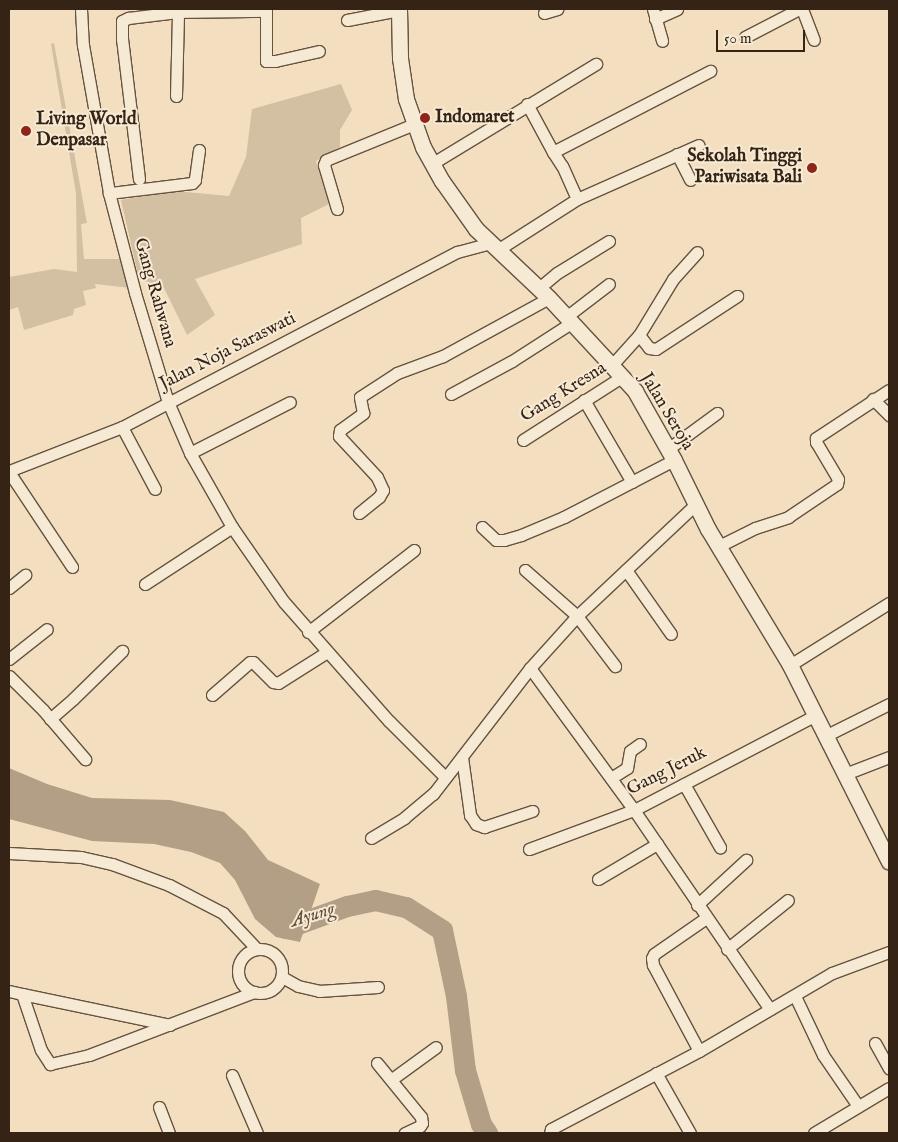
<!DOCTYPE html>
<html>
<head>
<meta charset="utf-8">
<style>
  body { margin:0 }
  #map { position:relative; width:898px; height:1142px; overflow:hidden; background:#f3dfbf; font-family:"IM FELL English",serif }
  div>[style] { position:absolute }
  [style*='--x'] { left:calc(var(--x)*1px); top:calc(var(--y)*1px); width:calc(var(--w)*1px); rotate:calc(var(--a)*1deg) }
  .green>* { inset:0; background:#d3bfa2 }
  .water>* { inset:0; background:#b29f85 }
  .river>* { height:21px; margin:-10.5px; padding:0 10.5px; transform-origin:10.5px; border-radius:10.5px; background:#b29f85 }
  .roads { filter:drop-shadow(1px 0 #645340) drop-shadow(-1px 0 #645340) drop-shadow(0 1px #645340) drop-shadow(0 -1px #645340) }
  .street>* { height:11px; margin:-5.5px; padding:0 5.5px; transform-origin:5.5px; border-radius:5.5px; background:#f7ead5 }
  .street>.ring { margin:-5.5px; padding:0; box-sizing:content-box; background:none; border:11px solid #f7ead5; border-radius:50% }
  .secondary>* { height:15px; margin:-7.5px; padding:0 7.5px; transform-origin:7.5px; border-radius:7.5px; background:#f7ead5 }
  .dots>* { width:14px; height:14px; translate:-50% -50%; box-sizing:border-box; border:2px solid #f7ead5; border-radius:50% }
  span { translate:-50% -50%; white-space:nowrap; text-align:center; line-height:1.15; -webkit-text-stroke:4px #f7ead5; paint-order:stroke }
  .poi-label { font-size:18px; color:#352415; font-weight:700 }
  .left { translate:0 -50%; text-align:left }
  .right { translate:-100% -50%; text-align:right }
  .street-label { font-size:18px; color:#352415 }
  .water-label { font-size:19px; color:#614f3c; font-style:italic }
  .frame { position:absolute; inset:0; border:10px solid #352415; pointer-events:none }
  .scale { position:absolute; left:716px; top:30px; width:89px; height:22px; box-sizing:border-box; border:2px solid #352415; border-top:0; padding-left:6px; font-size:15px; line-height:18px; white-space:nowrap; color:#352415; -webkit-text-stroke:4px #f7ead5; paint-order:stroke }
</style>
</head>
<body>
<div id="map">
  <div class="green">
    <i style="clip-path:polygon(54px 43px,87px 223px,81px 224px,84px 259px,123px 259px,131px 288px,95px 284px,96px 288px,83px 291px,86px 305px,74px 309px,73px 315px,24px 330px,18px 307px,9px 310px,9px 277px,54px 269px,77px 272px,76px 194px,51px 44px)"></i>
    <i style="clip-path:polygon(341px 84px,352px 110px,340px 130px,340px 147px,316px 161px,329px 204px,301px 218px,302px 244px,195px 279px,215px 315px,187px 335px,164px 288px,139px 279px,121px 200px,175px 191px,229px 196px,246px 157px,252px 109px)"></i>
  </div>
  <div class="water">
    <i style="clip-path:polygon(9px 768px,47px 784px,92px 798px,170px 800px,224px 812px,245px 831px,268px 860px,320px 884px,300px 942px,276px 937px,255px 919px,235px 880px,220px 863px,191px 852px,154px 844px,92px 841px,9px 819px)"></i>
  </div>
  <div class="river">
    <i style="--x:280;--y:923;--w:8;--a:40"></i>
    <i style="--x:286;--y:928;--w:65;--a:-19.8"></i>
    <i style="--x:347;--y:906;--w:29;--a:-12"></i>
    <i style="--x:375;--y:900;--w:32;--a:13"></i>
    <i style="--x:406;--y:907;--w:43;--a:32.6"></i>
    <i style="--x:442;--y:930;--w:67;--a:78"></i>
    <i style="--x:456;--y:996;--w:75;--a:83.1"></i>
    <i style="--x:465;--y:1070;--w:56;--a:73.5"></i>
    <i style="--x:481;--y:1124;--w:11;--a:56"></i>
  </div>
  <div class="roads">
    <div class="street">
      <i style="--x:81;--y:9;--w:36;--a:87"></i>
      <i style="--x:83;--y:45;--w:150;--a:80"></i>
      <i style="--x:266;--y:9;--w:52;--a:90"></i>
      <i style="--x:266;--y:61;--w:9;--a:0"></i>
      <i style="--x:275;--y:61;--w:45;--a:-12.8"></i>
      <i style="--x:653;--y:9;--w:33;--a:74"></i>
      <i style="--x:802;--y:9;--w:33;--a:69"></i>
      <i style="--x:544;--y:13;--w:14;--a:-17"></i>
      <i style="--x:655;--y:19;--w:24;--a:-24"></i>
      <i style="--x:347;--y:20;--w:53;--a:-10.9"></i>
      <i style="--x:745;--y:37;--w:61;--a:-27.4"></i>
      <i style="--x:176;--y:96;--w:84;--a:-88.6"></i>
      <i style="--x:527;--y:104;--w:55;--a:61.6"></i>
      <i style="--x:199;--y:150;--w:30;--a:98"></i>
      <i style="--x:195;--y:180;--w:4;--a:135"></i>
      <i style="--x:192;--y:183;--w:84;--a:173.1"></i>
      <i style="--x:109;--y:193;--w:103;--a:75.4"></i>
      <i style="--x:135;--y:293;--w:114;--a:73.2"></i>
      <i style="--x:168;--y:402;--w:56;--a:66.7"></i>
      <i style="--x:190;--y:453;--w:85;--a:60.4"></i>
      <i style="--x:232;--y:527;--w:91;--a:55.3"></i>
      <i style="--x:284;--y:602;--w:159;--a:48.6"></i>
      <i style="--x:389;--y:721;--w:79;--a:45"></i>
      <i style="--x:677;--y:154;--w:29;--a:63"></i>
      <i style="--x:433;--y:163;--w:191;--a:-31.3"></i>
      <i style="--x:139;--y:179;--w:141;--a:-96.9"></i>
      <i style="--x:122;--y:39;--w:18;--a:-90"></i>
      <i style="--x:122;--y:21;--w:7;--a:-27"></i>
      <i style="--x:128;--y:18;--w:50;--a:-6.8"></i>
      <i style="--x:178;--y:12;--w:88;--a:-0.7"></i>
      <i style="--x:577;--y:199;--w:36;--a:-114"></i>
      <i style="--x:562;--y:166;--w:17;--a:-123"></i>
      <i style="--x:553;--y:152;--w:177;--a:-27.3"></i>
      <i style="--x:337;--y:209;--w:46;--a:-106.5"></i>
      <i style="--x:324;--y:165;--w:5;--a:-68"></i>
      <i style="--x:326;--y:160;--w:95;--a:-22.2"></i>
      <i style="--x:499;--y:249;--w:93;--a:-32.7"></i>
      <i style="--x:577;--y:199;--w:133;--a:-23.9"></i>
      <i style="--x:539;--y:288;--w:23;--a:-40"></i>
      <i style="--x:557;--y:273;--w:61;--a:-31.6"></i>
      <i style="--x:566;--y:317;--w:54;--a:-37.5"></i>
      <i style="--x:639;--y:335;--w:16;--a:52"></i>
      <i style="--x:649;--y:348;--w:7;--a:8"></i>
      <i style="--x:656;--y:349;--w:97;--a:-33.2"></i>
      <i style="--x:612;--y:365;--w:40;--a:-48"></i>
      <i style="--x:639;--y:335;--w:66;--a:-58.7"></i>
      <i style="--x:673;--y:279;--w:36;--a:-48"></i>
      <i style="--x:451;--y:394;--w:69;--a:-28.4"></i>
      <i style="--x:512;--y:361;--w:70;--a:-32.8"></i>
      <i style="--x:873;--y:399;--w:23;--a:45"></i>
      <i style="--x:584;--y:400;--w:95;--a:59.7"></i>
      <i style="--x:122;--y:427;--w:70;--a:62"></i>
      <i style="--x:523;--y:440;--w:119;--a:-32.6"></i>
      <i style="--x:668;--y:449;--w:61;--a:-36.3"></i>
      <i style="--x:190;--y:453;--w:112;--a:-27"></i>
      <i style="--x:9;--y:471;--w:121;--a:-21.3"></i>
      <i style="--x:122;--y:427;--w:378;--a:-27.6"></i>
      <i style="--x:457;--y:252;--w:35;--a:-15"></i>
      <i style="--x:9;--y:472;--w:114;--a:56.4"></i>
      <i style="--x:359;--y:513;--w:26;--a:-39"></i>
      <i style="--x:379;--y:497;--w:8;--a:-60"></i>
      <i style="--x:383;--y:490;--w:14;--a:-115"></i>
      <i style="--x:377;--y:477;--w:56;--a:-132.8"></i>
      <i style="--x:339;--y:436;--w:6;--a:-81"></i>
      <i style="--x:340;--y:430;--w:29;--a:-36"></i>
      <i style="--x:363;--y:413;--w:16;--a:-101"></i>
      <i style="--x:360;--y:397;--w:44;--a:-33"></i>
      <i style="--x:397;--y:373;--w:49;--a:-20.3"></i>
      <i style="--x:443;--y:356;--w:121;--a:-28.7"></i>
      <i style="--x:482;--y:527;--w:19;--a:43"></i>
      <i style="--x:496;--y:540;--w:8;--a:0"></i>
      <i style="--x:504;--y:540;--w:18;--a:-16"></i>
      <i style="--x:521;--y:535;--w:47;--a:-22.7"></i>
      <i style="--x:564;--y:517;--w:124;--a:-27.4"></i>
      <i style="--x:719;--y:546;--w:40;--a:-26.6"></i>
      <i style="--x:755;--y:528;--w:35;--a:-18"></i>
      <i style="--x:788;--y:517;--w:59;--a:-34"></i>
      <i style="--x:837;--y:484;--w:5;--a:-79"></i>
      <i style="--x:838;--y:479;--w:43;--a:-120.7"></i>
      <i style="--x:816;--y:442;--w:4;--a:-90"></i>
      <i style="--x:816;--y:438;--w:87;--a:-33.3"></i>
      <i style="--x:525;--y:570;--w:69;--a:41.5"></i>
      <i style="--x:577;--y:616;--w:63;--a:52.8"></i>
      <i style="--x:626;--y:570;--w:78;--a:54.9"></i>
      <i style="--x:145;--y:584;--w:104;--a:-33.2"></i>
      <i style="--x:9;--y:588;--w:21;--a:-39"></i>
      <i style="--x:308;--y:632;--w:134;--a:-37.7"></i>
      <i style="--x:9;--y:659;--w:48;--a:-38.3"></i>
      <i style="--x:790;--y:665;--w:117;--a:-32.1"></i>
      <i style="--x:530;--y:668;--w:176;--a:53.8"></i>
      <i style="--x:634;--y:810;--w:241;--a:55.7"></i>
      <i style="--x:9;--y:676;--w:48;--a:45"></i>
      <i style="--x:43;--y:710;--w:65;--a:49.4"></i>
      <i style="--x:212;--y:695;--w:50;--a:-41"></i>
      <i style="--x:250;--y:662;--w:3;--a:0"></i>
      <i style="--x:253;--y:662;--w:28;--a:45"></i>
      <i style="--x:273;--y:682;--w:5;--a:11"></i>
      <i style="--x:278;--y:683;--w:58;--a:-32.3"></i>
      <i style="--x:50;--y:719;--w:30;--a:-41"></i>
      <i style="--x:73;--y:699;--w:69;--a:-44.4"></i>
      <i style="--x:827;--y:735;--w:69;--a:-26.6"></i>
      <i style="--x:462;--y:757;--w:59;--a:82.1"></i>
      <i style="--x:470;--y:815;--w:11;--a:56"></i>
      <i style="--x:476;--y:824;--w:9;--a:21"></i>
      <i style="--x:484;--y:827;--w:51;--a:-18.4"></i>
      <i style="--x:845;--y:774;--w:47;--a:-21.1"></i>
      <i style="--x:611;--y:778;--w:19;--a:-32"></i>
      <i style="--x:627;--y:768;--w:17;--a:-80"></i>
      <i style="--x:630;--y:751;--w:12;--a:-35"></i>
      <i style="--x:684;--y:784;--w:73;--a:60.3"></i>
      <i style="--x:371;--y:838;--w:39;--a:-31"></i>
      <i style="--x:404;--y:818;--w:38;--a:-40"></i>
      <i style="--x:433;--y:794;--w:159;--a:-52.4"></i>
      <i style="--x:530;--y:668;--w:70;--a:-47.9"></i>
      <i style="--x:577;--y:616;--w:163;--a:-43.3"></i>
      <i style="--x:529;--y:849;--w:112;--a:-20.4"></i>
      <i style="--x:634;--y:810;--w:205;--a:-27.6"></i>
      <i style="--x:9;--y:853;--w:72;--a:3.2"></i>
      <i style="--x:81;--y:857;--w:32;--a:13"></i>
      <i style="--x:112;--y:864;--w:61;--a:20.2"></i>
      <i style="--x:169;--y:885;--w:61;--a:27.4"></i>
      <i style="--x:223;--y:913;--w:48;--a:46.7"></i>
      <i style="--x:598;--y:879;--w:69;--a:-30.7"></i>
      <i style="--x:697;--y:905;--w:67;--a:-42.6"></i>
      <i class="ring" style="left:238px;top:949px;width:33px;height:33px"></i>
      <i style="--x:727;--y:949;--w:78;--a:-38.8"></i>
      <i style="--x:282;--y:977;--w:18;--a:29"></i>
      <i style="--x:298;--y:986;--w:22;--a:13"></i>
      <i style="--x:319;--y:991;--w:59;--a:-3.9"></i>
      <i style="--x:9;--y:991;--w:13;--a:13"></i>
      <i style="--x:22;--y:994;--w:59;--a:71.3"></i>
      <i style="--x:41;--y:1050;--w:17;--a:57"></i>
      <i style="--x:50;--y:1064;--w:40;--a:-13"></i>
      <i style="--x:89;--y:1055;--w:177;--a:-20.9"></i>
      <i style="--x:22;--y:994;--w:151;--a:11.8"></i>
      <i style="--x:795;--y:996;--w:65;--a:64.6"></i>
      <i style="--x:823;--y:1055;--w:62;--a:55.5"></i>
      <i style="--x:875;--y:1043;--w:29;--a:61"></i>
      <i style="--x:699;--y:1051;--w:98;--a:-118.1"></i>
      <i style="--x:653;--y:965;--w:7;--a:-98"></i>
      <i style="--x:652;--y:958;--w:4;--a:-63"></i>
      <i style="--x:654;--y:954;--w:63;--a:-34.7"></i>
      <i style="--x:377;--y:1063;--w:70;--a:50.8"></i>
      <i style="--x:421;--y:1117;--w:6;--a:81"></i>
      <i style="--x:422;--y:1123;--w:4;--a:124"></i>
      <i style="--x:420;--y:1126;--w:17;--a:155"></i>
      <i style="--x:656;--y:1073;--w:69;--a:60.5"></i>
      <i style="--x:232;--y:1075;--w:63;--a:66.7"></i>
      <i style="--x:392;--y:1079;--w:54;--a:-36"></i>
      <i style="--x:159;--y:1107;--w:28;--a:69"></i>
      <i style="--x:550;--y:1133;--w:4;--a:-76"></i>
      <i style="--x:551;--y:1129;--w:167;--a:-27.8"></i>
      <i style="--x:699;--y:1051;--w:154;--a:-30.4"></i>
      <i style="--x:832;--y:973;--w:61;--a:-20.2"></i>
      <i style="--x:814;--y:1133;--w:87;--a:-31"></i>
    </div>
    <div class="secondary">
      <i style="--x:399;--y:9;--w:49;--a:88.8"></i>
      <i style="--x:400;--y:58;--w:41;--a:81.7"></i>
      <i style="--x:406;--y:99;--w:51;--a:70.5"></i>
      <i style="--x:423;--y:147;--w:39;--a:61"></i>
      <i style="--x:442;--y:181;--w:59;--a:54.7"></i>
      <i style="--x:476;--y:229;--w:100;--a:43.4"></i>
      <i style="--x:549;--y:298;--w:127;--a:47.2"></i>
      <i style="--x:635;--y:391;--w:79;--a:60.5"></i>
      <i style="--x:674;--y:460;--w:77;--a:63.8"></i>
      <i style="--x:708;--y:529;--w:159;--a:58.9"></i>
      <i style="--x:790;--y:665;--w:220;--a:63.3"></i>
    </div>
  </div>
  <div class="dots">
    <i style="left:425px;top:118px;background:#8f2418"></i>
    <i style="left:26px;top:131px;background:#8f2418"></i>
    <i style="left:812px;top:168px;background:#8f2418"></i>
  </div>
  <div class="poi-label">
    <span class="left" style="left:435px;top:118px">Indomaret</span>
    <span class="left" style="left:36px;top:131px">Living World<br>Denpasar</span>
    <span class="right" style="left:802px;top:168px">Sekolah Tinggi<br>Pariwisata Bali</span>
  </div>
  <div class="street-label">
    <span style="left:154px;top:293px;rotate:74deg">Gang Rahwana</span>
    <span style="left:228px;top:352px;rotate:-27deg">Jalan Noja Saraswati</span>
    <span style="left:564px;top:393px;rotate:-32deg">Gang Kresna</span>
    <span style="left:666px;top:412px;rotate:59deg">Jalan Seroja</span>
    <span style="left:667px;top:772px;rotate:-27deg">Gang Jeruk</span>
  </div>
  <div class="water-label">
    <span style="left:313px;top:916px;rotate:-17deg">Ayung</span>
  </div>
  <div class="frame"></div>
  <div class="scale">50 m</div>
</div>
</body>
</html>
